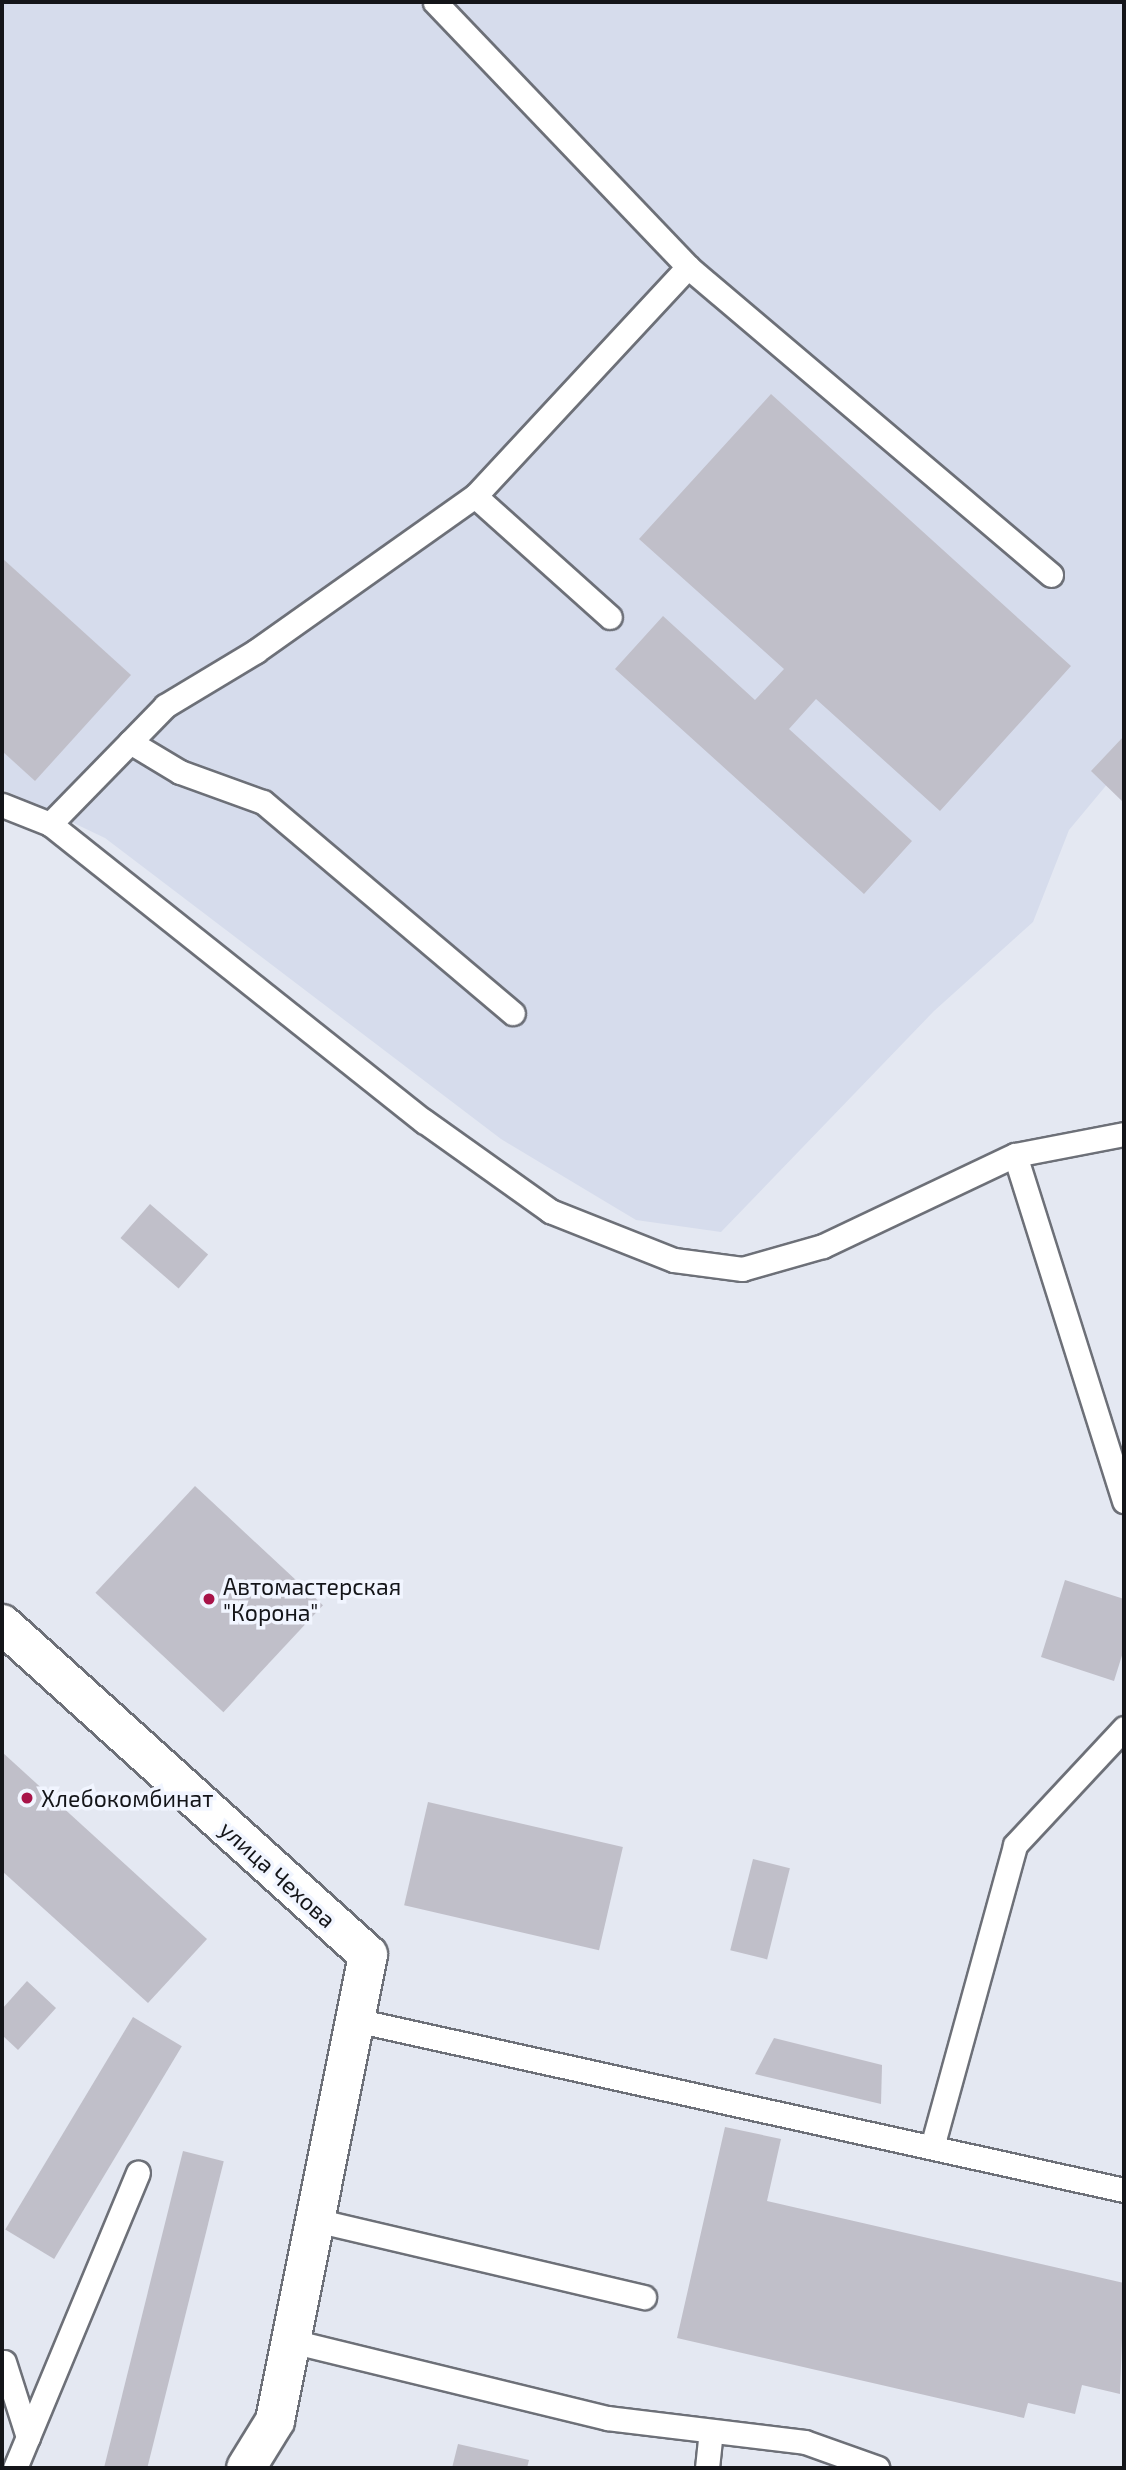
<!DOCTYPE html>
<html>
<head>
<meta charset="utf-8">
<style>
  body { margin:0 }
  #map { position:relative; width:1126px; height:2470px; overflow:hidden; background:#e4e8f2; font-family:"Exo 2",sans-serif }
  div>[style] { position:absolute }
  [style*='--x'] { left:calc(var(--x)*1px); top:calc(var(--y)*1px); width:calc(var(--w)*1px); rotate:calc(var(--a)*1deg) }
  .built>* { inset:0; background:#d6dcec }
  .building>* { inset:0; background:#c0bfc9; transform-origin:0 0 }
  .roads { filter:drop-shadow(2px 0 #6d7078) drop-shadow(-2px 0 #6d7078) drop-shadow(0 2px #6d7078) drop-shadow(0 -2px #6d7078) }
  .lane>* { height:23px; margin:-11.5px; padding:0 11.5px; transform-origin:11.5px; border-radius:11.5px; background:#fff }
  .street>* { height:38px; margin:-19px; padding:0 19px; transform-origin:19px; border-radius:19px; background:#fff }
  .dots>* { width:19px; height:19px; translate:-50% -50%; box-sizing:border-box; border:4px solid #f1f5ff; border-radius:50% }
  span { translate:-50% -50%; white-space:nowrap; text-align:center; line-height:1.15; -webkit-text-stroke:7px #f1f5ff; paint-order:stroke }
  .poi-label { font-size:23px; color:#141519 }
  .left { translate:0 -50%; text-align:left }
  .street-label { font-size:23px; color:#141519 }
  .frame { position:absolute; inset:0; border:4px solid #141519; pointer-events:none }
</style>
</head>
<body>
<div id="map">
  <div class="built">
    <i style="clip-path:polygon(2px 2px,1124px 2px,1124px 764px,1069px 830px,1033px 922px,934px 1011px,721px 1232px,636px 1220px,501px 1139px,105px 838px,2px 789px)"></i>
  </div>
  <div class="building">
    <i style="clip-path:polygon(771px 394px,1071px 666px,940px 811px,816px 699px,789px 729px,912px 841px,864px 894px,615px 669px,663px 616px,755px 700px,784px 669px,639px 539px)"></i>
    <i style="clip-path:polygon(2px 558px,131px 675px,35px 781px,2px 751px)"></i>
    <i style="clip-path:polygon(1124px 736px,1124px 803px,1091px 771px)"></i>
    <i style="left:150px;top:1204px;width:77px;height:45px;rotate:41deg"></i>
    <i style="left:195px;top:1486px;width:175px;height:146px;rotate:43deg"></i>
    <i style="clip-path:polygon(1065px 1580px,1124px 1599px,1124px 1649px,1114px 1681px,1041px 1657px)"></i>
    <i style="clip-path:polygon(2px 1752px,207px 1939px,148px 2003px,2px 1871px)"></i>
    <i style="left:428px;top:1802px;width:200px;height:106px;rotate:13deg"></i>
    <i style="left:753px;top:1859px;width:38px;height:94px;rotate:14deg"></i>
    <i style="clip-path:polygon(27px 1981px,56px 2008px,18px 2050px,2px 2035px,2px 2009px)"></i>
    <i style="left:133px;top:2017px;width:57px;height:248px;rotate:31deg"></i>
    <i style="clip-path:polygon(774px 2038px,882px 2065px,881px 2104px,755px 2074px)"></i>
    <i style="clip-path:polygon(725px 2127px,781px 2139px,767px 2201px,1124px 2283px,1120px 2394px,1082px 2385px,1075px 2414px,1028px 2403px,1024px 2418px,677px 2338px)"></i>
    <i style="left:183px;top:2151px;width:42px;height:327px;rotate:14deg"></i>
    <i style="clip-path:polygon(458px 2444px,529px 2460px,527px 2468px,452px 2468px)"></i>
  </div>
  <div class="roads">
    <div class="lane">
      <i style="--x:435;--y:2;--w:366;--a:46.3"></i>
      <i style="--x:475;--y:496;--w:181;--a:41.9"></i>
      <i style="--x:130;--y:742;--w:58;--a:31"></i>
      <i style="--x:180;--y:772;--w:88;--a:19.9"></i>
      <i style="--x:263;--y:802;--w:327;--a:40.2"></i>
      <i style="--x:2;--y:805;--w:52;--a:21.6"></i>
      <i style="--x:50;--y:824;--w:478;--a:38.5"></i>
      <i style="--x:424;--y:1121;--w:155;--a:35.5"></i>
      <i style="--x:550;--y:1211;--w:133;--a:21.6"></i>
      <i style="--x:674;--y:1260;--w:69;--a:7.5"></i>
      <i style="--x:742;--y:1269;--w:84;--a:-15.9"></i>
      <i style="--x:823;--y:1246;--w:212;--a:-25.4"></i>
      <i style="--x:1015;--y:1155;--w:111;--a:-10.9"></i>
      <i style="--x:50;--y:824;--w:165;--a:-45.7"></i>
      <i style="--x:165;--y:706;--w:106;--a:-31.1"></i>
      <i style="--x:256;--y:651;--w:268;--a:-35.3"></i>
      <i style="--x:475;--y:496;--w:313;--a:-47.1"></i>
      <i style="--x:688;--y:267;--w:476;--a:40.3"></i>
      <i style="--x:1015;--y:1155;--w:363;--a:72.5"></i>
      <i style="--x:355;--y:2020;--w:788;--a:12.47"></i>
      <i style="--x:932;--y:2147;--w:313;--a:-74.6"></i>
      <i style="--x:1015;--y:1845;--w:160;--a:-47"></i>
      <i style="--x:315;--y:2220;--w:338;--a:13.2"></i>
      <i style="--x:291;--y:2341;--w:325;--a:13.7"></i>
      <i style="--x:607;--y:2418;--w:199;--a:6.9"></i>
      <i style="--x:805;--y:2442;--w:77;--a:19.6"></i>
      <i style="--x:4;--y:2362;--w:79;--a:72.3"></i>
      <i style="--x:15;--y:2468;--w:320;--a:-67.4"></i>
      <i style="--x:707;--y:2468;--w:37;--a:-84"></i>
    </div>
    <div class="street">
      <i style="--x:2;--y:1624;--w:493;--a:42.1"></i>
      <i style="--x:368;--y:1955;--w:475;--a:101.3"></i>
      <i style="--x:275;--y:2421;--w:55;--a:121.7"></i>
    </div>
  </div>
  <div class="dots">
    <i style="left:209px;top:1599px;background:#a81349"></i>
    <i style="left:27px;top:1798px;background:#a81349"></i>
  </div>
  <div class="poi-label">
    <span class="left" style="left:223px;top:1599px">Автомастерская<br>"Корона"</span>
    <span class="left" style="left:41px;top:1798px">Хлебокомбинат</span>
  </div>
  <div class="street-label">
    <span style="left:278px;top:1874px;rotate:42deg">улица Чехова</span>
  </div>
  <div class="frame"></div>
</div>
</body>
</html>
